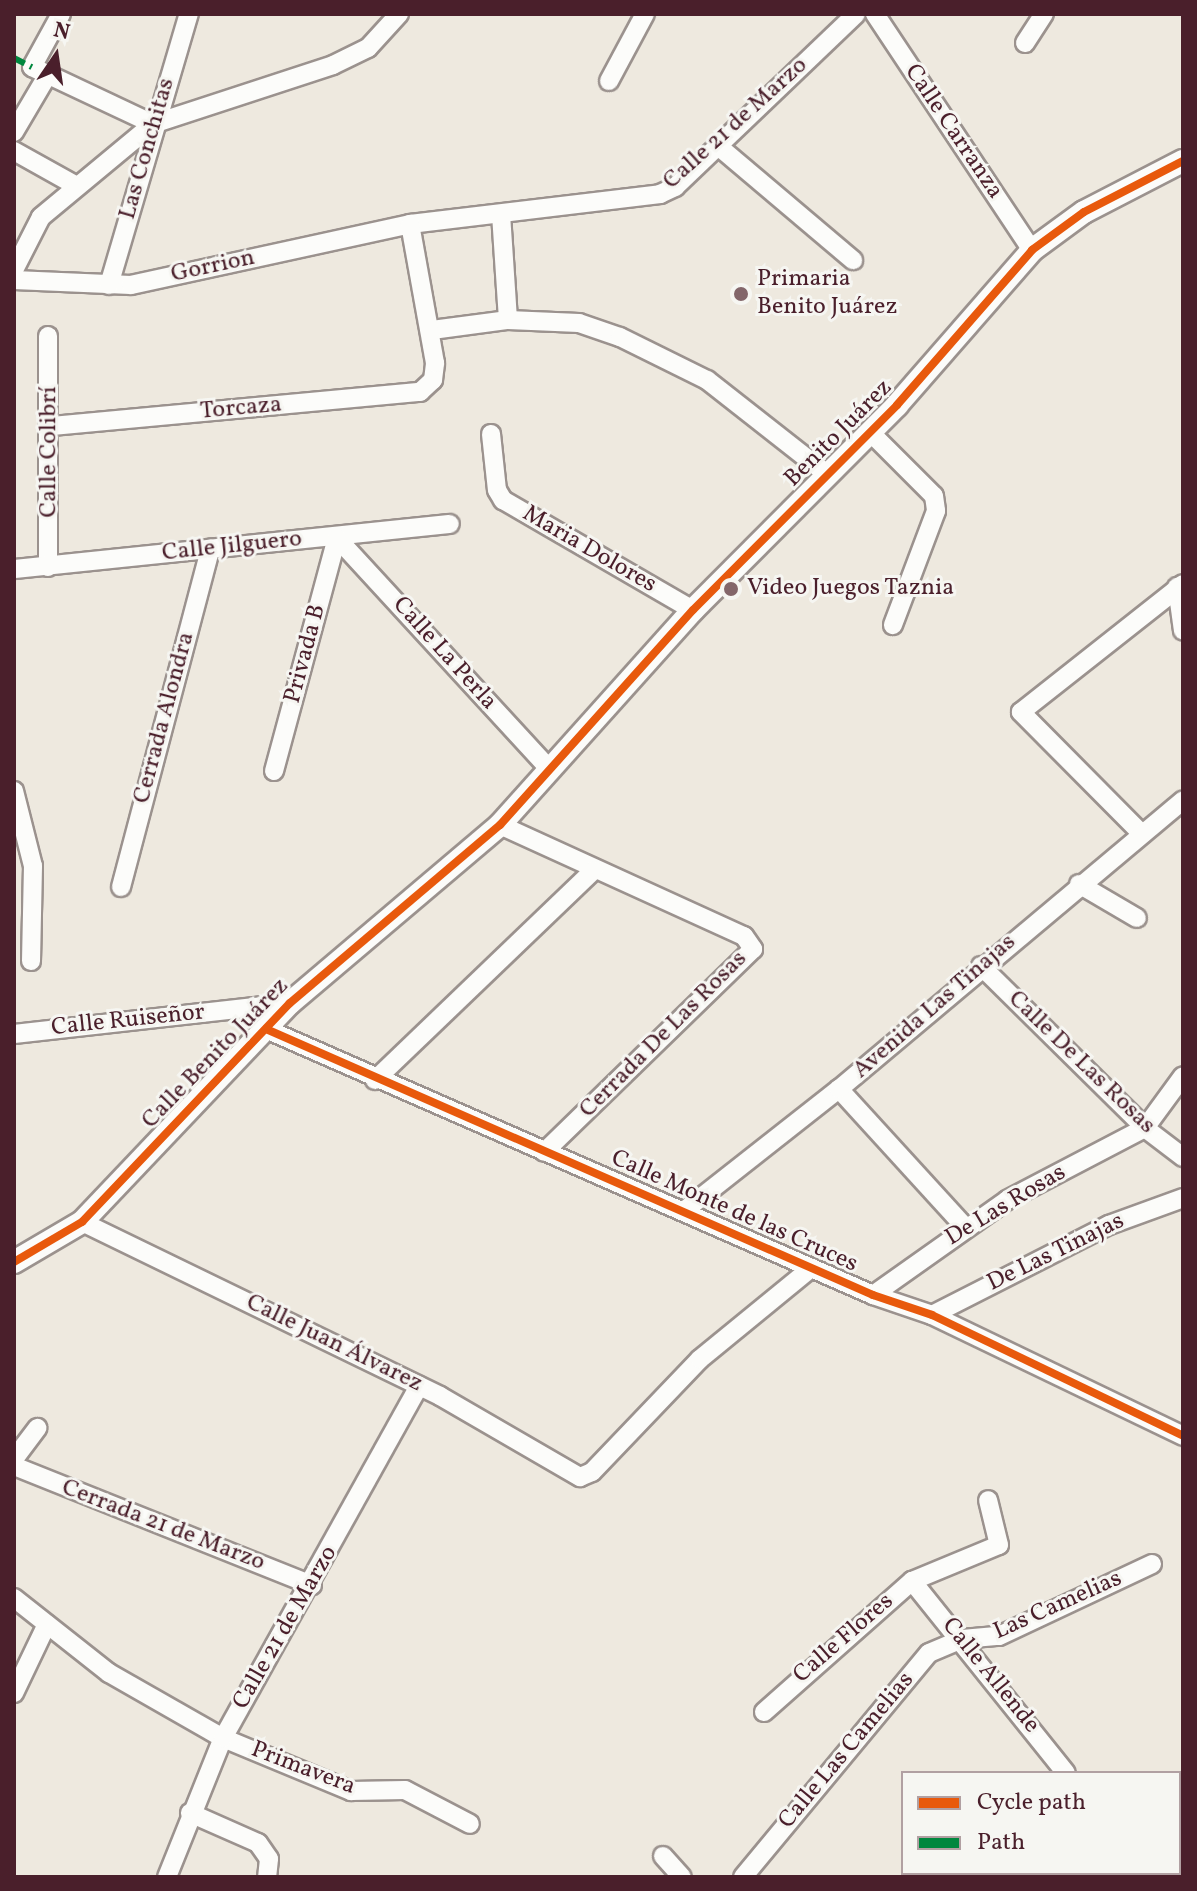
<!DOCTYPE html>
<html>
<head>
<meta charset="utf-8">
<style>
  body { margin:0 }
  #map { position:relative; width:1197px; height:1891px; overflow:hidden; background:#eee9df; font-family:Vollkorn,serif }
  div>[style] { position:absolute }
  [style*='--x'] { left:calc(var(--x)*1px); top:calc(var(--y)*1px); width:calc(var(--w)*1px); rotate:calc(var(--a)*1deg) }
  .roads { filter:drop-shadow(2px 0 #9b928e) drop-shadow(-2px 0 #9b928e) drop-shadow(0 2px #9b928e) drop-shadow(0 -2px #9b928e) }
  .minor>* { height:18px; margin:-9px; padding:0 9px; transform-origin:9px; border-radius:9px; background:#fcfcfa }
  .tertiary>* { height:22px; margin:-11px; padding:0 11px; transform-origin:11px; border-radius:11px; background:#fcfcfa }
  .quiet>* { height:6px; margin-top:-3px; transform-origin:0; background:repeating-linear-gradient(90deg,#00873e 0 12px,transparent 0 18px) }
  .cycleway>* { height:8px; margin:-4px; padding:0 4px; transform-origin:4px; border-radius:4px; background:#e8590c }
  .dots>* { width:22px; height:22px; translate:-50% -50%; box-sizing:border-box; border:4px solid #f6f6f2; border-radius:50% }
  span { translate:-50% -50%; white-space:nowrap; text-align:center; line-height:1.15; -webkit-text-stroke:6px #f6f6f2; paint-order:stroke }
  .street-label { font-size:24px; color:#4a1f2b }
  .poi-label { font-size:24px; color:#4a1f2b }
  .left { translate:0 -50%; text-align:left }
  .frame { position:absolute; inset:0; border:16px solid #4a1f2b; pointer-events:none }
  .legend { position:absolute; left:901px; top:1771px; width:280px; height:104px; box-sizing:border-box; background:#f6f6f2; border:2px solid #b1a0a2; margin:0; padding:10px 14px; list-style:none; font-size:24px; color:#4a1f2b }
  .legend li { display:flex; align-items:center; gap:16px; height:40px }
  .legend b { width:40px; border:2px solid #b1a0a2 }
  .north { position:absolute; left:16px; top:16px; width:80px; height:80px; -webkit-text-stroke:6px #f6f6f2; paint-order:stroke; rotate:13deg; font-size:22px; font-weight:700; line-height:32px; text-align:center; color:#4a1f2b }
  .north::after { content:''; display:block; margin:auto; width:28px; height:36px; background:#4a1f2b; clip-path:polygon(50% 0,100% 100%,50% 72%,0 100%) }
</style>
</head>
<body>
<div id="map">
  <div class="roads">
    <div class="minor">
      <i style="--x:61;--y:14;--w:60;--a:118.7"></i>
      <i style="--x:32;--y:67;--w:134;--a:25.2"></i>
      <i style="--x:875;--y:14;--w:283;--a:56.4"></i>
      <i style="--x:1025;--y:43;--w:35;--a:-57"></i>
      <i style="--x:609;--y:81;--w:76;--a:-61.8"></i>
      <i style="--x:14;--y:132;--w:65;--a:-59.5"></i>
      <i style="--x:718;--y:146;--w:177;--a:40.2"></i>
      <i style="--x:14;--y:151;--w:70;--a:29.1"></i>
      <i style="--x:501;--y:214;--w:106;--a:86.2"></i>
      <i style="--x:14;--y:270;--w:59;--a:-63"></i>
      <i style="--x:41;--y:217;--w:146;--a:-39.7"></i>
      <i style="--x:153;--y:124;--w:189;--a:-18.1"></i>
      <i style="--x:333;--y:65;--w:39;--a:-26"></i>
      <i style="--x:368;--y:48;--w:46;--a:-47.6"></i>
      <i style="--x:14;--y:280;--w:117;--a:2.4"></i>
      <i style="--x:131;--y:285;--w:286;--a:-12.3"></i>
      <i style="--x:410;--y:224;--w:252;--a:-6.8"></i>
      <i style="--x:660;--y:194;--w:17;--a:-25"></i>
      <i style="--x:675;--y:187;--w:250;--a:-43.7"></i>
      <i style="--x:109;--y:285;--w:283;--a:-73.6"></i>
      <i style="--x:432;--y:330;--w:77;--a:-7.5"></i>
      <i style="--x:508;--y:320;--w:71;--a:2.4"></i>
      <i style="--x:579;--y:323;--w:43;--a:18.9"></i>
      <i style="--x:620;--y:337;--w:97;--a:26.3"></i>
      <i style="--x:707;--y:380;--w:154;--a:38.1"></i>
      <i style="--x:52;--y:426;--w:370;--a:-5.3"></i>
      <i style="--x:420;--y:392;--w:18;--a:-43"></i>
      <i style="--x:433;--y:380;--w:17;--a:-83"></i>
      <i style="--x:435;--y:363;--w:141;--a:-100.2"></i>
      <i style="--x:871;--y:433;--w:89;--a:45"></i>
      <i style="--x:934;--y:496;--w:15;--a:82"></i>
      <i style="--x:936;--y:511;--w:122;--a:110.7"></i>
      <i style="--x:491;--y:434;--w:56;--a:83.9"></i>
      <i style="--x:497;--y:490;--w:12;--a:59"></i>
      <i style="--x:503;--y:500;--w:220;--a:30.1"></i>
      <i style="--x:48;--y:567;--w:231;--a:-90"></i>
      <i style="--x:14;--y:569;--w:438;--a:-5.9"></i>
      <i style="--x:1177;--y:587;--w:44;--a:82.2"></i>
      <i style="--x:274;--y:771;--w:241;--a:-74.9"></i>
      <i style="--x:337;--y:538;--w:315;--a:47.4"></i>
      <i style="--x:14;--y:791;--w:77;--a:75.8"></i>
      <i style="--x:33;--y:866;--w:95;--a:91.2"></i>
      <i style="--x:500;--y:825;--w:268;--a:24.5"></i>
      <i style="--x:744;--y:936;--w:16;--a:55"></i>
      <i style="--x:753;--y:949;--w:291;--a:135.8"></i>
      <i style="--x:1142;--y:834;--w:172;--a:-134.8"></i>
      <i style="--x:1021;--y:712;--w:206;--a:-38.3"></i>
      <i style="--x:1079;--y:884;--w:67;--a:30.4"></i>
      <i style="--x:121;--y:887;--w:350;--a:-75.2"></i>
      <i style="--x:981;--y:966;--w:231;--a:44.6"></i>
      <i style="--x:1145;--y:1128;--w:48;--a:37.3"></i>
      <i style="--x:266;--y:1029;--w:663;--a:23.66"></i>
      <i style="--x:873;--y:1295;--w:62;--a:18.7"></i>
      <i style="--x:932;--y:1315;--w:279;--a:25.7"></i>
      <i style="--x:14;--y:1034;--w:278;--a:-6.4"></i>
      <i style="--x:375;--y:1080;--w:303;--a:-43.8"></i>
      <i style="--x:839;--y:1089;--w:187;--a:47.6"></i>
      <i style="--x:685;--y:1210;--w:196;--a:-38.2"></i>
      <i style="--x:839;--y:1089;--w:449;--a:-40"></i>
      <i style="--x:82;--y:1222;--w:398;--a:25.9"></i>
      <i style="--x:440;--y:1396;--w:162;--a:30.1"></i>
      <i style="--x:580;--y:1477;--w:13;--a:-23"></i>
      <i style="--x:592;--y:1472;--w:156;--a:-46.3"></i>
      <i style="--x:700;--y:1359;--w:144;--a:-39.3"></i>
      <i style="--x:873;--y:1295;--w:164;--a:-35.3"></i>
      <i style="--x:1007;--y:1200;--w:156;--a:-27.6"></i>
      <i style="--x:1145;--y:1128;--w:64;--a:-53.8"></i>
      <i style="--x:932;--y:1315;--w:199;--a:-27"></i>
      <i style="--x:1109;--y:1225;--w:79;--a:-20"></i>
      <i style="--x:14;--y:1459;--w:39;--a:-53"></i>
      <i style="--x:14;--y:1466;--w:321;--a:21.8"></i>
      <i style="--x:912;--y:1581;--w:246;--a:51.3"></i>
      <i style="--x:14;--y:1598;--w:121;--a:38.3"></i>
      <i style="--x:109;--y:1673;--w:131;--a:29.7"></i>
      <i style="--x:223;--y:1738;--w:139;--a:22.5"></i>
      <i style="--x:351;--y:1791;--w:54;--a:-1.1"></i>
      <i style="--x:405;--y:1790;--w:73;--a:27.6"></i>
      <i style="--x:14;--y:1693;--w:76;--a:-64.4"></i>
      <i style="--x:764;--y:1712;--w:198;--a:-41.5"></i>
      <i style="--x:912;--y:1581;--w:94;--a:-22.5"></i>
      <i style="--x:999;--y:1545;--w:46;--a:-103.7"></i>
      <i style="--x:190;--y:1813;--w:74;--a:23.8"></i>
      <i style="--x:258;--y:1843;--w:19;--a:55"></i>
      <i style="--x:269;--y:1859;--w:18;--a:96"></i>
      <i style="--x:663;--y:1856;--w:28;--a:48"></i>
      <i style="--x:1114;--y:1873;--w:4;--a:63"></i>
      <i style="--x:167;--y:1877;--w:150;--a:-68.1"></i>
      <i style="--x:223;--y:1738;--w:403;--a:-60.9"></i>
      <i style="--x:743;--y:1877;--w:291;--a:-50.3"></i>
      <i style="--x:929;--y:1653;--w:36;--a:-23"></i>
      <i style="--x:962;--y:1639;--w:37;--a:-5"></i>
      <i style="--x:999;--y:1636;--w:169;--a:-25.2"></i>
    </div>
    <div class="tertiary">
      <i style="--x:14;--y:1262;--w:79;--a:-30.5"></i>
      <i style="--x:82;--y:1222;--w:302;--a:-46.5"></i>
      <i style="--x:290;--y:1003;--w:275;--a:-40.3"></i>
      <i style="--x:500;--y:825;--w:289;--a:-48.1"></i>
      <i style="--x:693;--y:610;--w:289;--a:-45.1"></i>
      <i style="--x:897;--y:405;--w:206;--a:-48.9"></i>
      <i style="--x:1032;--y:250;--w:64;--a:-36.2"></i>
      <i style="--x:1084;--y:212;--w:111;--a:-27.3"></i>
    </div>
  </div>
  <div class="quiet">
    <i style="--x:14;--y:58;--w:20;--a:27"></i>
  </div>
  <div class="cycleway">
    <i style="--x:266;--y:1029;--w:663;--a:23.66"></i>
    <i style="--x:873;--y:1295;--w:62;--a:18.7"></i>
    <i style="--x:932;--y:1315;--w:279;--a:25.7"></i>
    <i style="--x:14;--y:1262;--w:79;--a:-30.5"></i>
    <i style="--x:82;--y:1222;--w:302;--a:-46.5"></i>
    <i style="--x:290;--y:1003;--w:275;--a:-40.3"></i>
    <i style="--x:500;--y:825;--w:289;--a:-48.1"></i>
    <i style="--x:693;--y:610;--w:289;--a:-45.1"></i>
    <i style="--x:897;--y:405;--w:206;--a:-48.9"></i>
    <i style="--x:1032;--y:250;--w:64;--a:-36.2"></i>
    <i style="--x:1084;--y:212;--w:111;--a:-27.3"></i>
  </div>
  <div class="dots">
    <i style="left:741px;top:294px;background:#83666a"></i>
    <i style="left:731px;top:589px;background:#83666a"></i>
  </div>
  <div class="street-label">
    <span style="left:736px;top:124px;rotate:-42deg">Calle 21 de Marzo</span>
    <span style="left:953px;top:132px;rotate:56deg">Calle Carranza</span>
    <span style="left:148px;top:149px;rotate:-74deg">Las Conchitas</span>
    <span style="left:213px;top:267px;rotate:-12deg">Gorrion</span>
    <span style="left:241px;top:409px;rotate:-5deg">Torcaza</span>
    <span style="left:839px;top:434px;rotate:-45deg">Benito Juárez</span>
    <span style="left:50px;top:452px;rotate:-90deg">Calle Colibrí</span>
    <span style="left:232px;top:547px;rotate:-6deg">Calle Jilguero</span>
    <span style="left:589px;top:550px;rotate:30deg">Maria Dolores</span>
    <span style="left:306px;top:654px;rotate:-75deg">Privada B</span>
    <span style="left:444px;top:654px;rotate:48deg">Calle La Perla</span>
    <span style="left:165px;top:718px;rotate:-75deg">Cerrada Alondra</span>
    <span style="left:935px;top:1007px;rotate:-41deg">Avenida Las Tinajas</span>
    <span style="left:128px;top:1021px;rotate:-6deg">Calle Ruiseñor</span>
    <span style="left:664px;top:1035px;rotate:-45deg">Cerrada De Las Rosas</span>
    <span style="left:216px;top:1054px;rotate:-46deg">Calle Benito Juárez</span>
    <span style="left:1081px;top:1063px;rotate:44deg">Calle De Las Rosas</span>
    <span style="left:1006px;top:1206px;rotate:-31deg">De Las Rosas</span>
    <span style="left:734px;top:1212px;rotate:24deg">Calle Monte de las Cruces</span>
    <span style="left:1056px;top:1253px;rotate:-26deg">De Las Tinajas</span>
    <span style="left:334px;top:1344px;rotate:26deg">Calle Juan Álvarez</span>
    <span style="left:163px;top:1526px;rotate:21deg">Cerrada 21 de Marzo</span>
    <span style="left:1058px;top:1606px;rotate:-24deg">Las Camelias</span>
    <span style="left:286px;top:1628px;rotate:-60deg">Calle 21 de Marzo</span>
    <span style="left:844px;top:1639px;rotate:-41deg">Calle Flores</span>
    <span style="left:990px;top:1676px;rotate:51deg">Calle Allende</span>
    <span style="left:847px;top:1751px;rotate:-50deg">Calle Las Camelias</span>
    <span style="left:303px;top:1769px;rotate:21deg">Primavera</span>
  </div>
  <div class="poi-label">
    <span class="left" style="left:757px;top:294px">Primaria<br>Benito Juárez</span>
    <span class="left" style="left:747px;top:589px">Video Juegos Taznia</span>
  </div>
  <div class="frame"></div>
  <ul class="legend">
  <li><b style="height:10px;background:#e8590c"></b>Cycle path</li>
  <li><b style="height:10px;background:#00873e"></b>Path</li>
  </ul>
  <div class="north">N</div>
</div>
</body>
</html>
